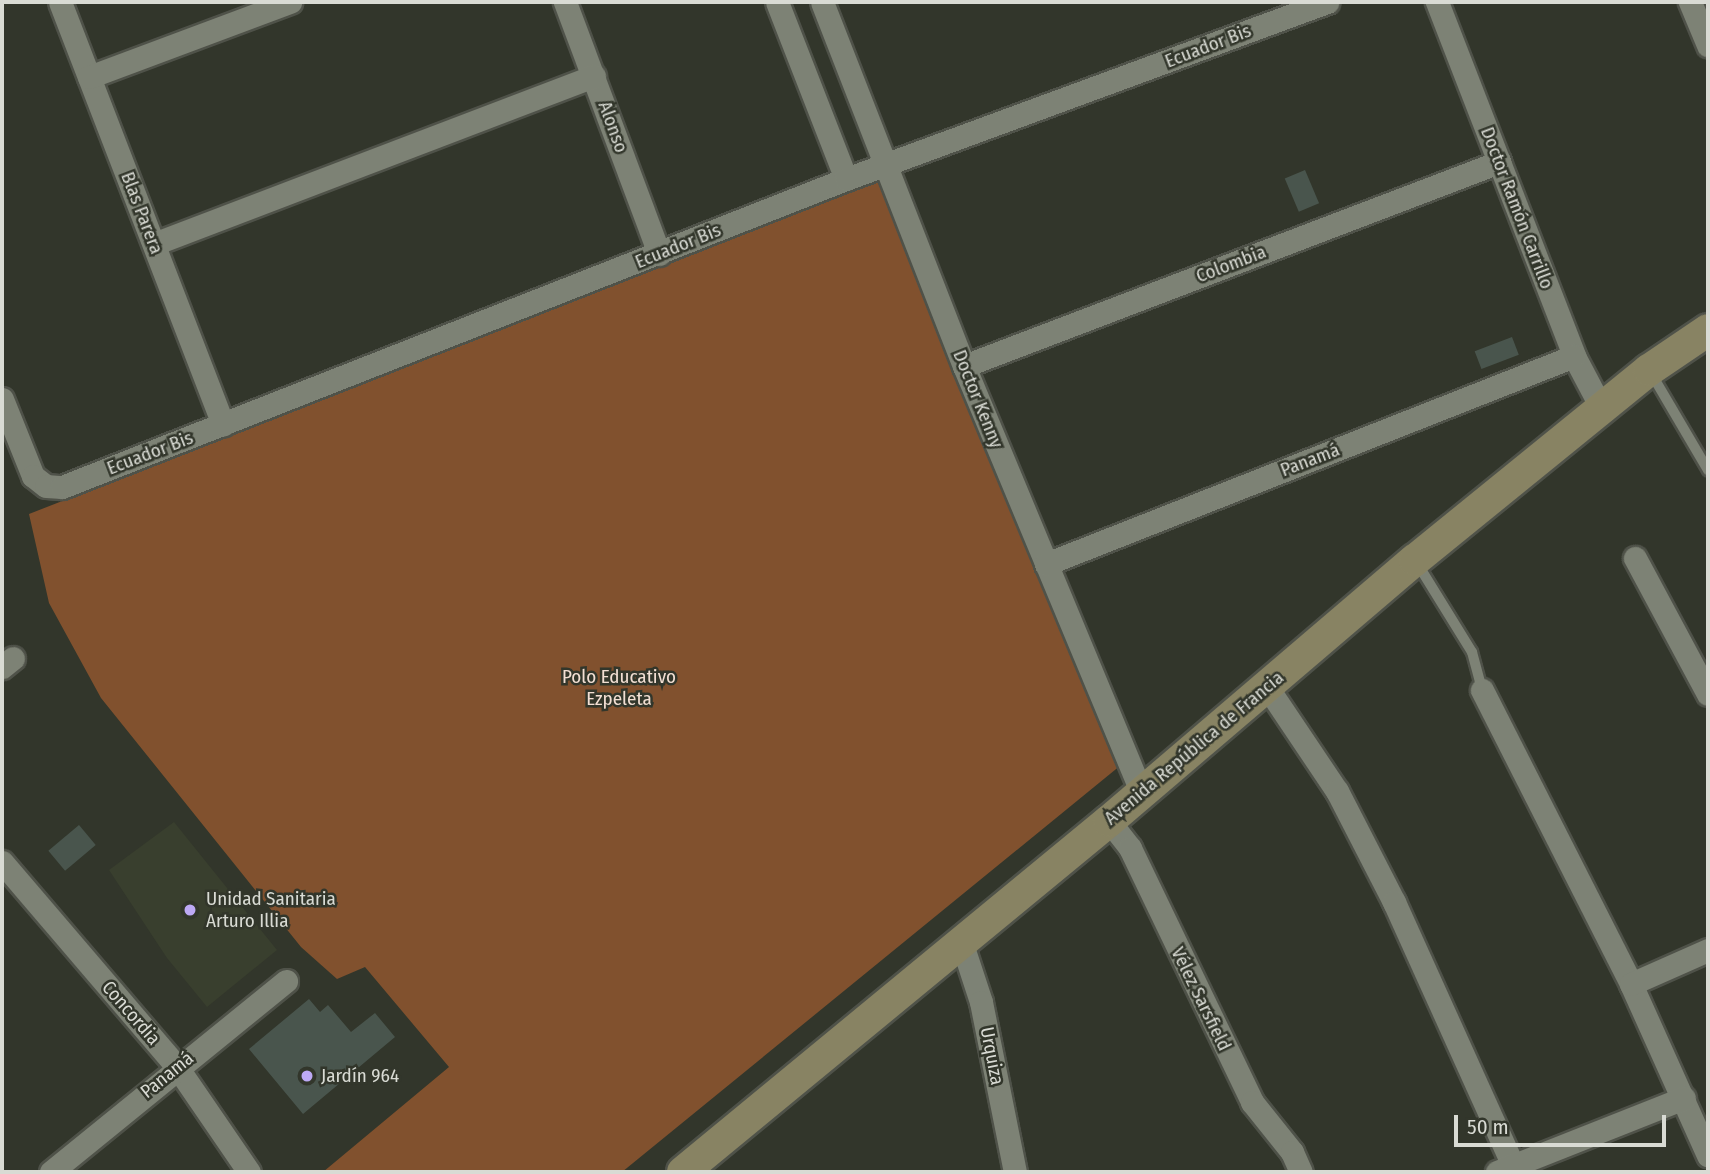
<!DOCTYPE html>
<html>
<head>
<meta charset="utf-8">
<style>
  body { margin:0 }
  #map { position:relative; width:1710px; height:1174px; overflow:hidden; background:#32362b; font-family:"Fira Sans Condensed",sans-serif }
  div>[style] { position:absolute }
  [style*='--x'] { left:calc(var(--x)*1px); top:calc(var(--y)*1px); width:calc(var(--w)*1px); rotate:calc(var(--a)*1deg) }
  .built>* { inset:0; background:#393f2e }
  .green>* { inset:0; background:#81512e }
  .building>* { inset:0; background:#49554d; transform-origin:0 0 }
  .roads { filter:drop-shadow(2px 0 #4f5249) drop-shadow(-2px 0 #4f5249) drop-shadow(0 2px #4f5249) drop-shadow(0 -2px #4f5249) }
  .service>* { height:10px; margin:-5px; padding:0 5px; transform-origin:5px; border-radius:5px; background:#7d8275 }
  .minor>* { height:23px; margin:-11.5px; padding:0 11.5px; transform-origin:11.5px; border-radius:11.5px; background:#7d8275 }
  .secondary>* { height:32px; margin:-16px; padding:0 16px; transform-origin:16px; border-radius:16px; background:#888363 }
  .dots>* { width:19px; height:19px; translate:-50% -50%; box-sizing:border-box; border:4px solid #32362b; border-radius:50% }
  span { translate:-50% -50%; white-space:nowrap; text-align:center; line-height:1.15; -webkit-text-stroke:5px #32362b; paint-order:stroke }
  .street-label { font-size:19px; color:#d9dbd4 }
  .park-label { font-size:19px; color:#f2dfd3 }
  .poi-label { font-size:19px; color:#d9dbd4 }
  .left { translate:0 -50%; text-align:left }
  .frame { position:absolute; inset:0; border:4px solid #d9dbd4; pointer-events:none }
  .scale { position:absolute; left:1454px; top:1115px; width:212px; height:32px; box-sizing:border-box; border:4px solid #d9dbd4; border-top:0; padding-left:9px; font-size:21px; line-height:24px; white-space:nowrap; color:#d9dbd4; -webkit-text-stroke:5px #32362b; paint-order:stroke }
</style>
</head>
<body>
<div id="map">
  <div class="built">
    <i style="clip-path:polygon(174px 822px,277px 950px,207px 1007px,167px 958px,109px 870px)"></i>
  </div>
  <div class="green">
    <i style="clip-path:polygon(880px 181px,1121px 765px,622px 1172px,323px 1172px,449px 1067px,365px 967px,337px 979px,301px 947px,101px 698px,49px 603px,29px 514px)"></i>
  </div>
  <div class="building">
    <i style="left:1305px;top:170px;width:36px;height:22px;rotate:67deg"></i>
    <i style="left:1512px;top:337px;width:19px;height:40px;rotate:69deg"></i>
    <i style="left:79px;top:825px;width:26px;height:40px;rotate:50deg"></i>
    <i style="clip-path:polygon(309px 999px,320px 1012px,328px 1005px,351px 1032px,375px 1013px,395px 1037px,303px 1114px,249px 1049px)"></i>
  </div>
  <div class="roads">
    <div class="service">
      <i style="--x:1651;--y:373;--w:113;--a:59.6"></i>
      <i style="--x:1417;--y:563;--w:105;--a:58.3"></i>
      <i style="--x:1472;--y:652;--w:39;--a:75"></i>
    </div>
    <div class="minor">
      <i style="--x:60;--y:2;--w:453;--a:68.9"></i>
      <i style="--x:565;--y:2;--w:269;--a:69.5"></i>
      <i style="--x:777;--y:2;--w:190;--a:68.7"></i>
      <i style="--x:822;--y:2;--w:391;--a:68.7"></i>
      <i style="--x:964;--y:366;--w:463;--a:67.4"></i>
      <i style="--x:1437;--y:2;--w:380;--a:68.8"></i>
      <i style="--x:1574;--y:356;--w:62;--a:62.2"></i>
      <i style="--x:1690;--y:2;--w:47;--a:67.3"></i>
      <i style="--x:89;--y:77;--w:215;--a:-20.5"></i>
      <i style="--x:154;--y:244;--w:471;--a:-20.9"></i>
      <i style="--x:964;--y:366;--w:573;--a:-20.87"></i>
      <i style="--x:2;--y:399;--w:83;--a:68.1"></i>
      <i style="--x:33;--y:476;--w:16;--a:38"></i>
      <i style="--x:46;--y:486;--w:16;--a:4"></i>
      <i style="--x:62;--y:487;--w:842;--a:-21.45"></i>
      <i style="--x:846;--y:179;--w:513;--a:-20.2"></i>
      <i style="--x:1635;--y:558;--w:154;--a:61.8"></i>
      <i style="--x:1046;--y:564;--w:567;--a:-21.5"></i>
      <i style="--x:2;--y:667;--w:14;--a:-39"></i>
      <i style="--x:1267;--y:687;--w:125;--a:56.1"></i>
      <i style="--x:1337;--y:791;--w:125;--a:62.8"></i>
      <i style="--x:1394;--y:902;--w:296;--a:65.7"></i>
      <i style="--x:1482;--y:690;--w:330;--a:63.1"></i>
      <i style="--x:1631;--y:984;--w:188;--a:65.8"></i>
      <i style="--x:1109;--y:821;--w:34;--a:52"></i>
      <i style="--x:1130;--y:848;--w:282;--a:64.3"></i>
      <i style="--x:1252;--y:1102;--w:64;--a:51.3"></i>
      <i style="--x:1292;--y:1152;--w:22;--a:66"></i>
      <i style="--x:2;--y:862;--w:270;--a:49.5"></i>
      <i style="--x:177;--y:1067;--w:127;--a:55.6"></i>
      <i style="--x:961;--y:941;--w:64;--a:71.8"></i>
      <i style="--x:981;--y:1002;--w:173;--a:78.7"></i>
      <i style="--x:1631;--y:984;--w:84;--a:-23.8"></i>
      <i style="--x:51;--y:1172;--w:303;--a:-39.1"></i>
      <i style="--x:1497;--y:1172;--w:201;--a:-21.6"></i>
    </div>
    <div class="secondary">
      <i style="--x:683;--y:1172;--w:552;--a:-39.49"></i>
      <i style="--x:1109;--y:821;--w:402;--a:-40.5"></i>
      <i style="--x:1415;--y:560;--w:301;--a:-39.1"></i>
      <i style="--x:1649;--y:370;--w:71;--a:-34.1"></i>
    </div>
  </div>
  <div class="dots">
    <i style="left:190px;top:910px;background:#bda9f5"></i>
    <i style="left:307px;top:1076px;background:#bda9f5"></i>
  </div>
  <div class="street-label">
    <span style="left:1208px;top:46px;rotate:-21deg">Ecuador Bis</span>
    <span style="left:613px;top:127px;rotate:70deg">Alonso</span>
    <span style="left:1517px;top:208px;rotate:69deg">Doctor Ramón Carrillo</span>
    <span style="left:142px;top:213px;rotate:69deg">Blas Parera</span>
    <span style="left:678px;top:246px;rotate:-22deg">Ecuador Bis</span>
    <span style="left:1231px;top:264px;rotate:-21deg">Colombia</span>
    <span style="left:978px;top:399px;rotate:68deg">Doctor Kenny</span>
    <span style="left:150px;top:453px;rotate:-21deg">Ecuador Bis</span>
    <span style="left:1310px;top:460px;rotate:-21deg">Panamá</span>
    <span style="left:1194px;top:748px;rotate:-40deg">Avenida República de Francia</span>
    <span style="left:1201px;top:999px;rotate:64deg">Vélez Sarsfield</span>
    <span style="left:131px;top:1013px;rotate:49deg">Concordia</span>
    <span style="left:992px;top:1056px;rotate:79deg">Urquiza</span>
    <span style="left:167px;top:1075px;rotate:-39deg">Panamá</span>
  </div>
  <div class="park-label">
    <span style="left:619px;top:688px">Polo Educativo<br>Ezpeleta</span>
  </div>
  <div class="poi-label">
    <span class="left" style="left:206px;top:910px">Unidad Sanitaria<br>Arturo Illia</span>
    <span class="left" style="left:321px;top:1076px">Jardín 964</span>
  </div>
  <div class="frame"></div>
  <div class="scale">50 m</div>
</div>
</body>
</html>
